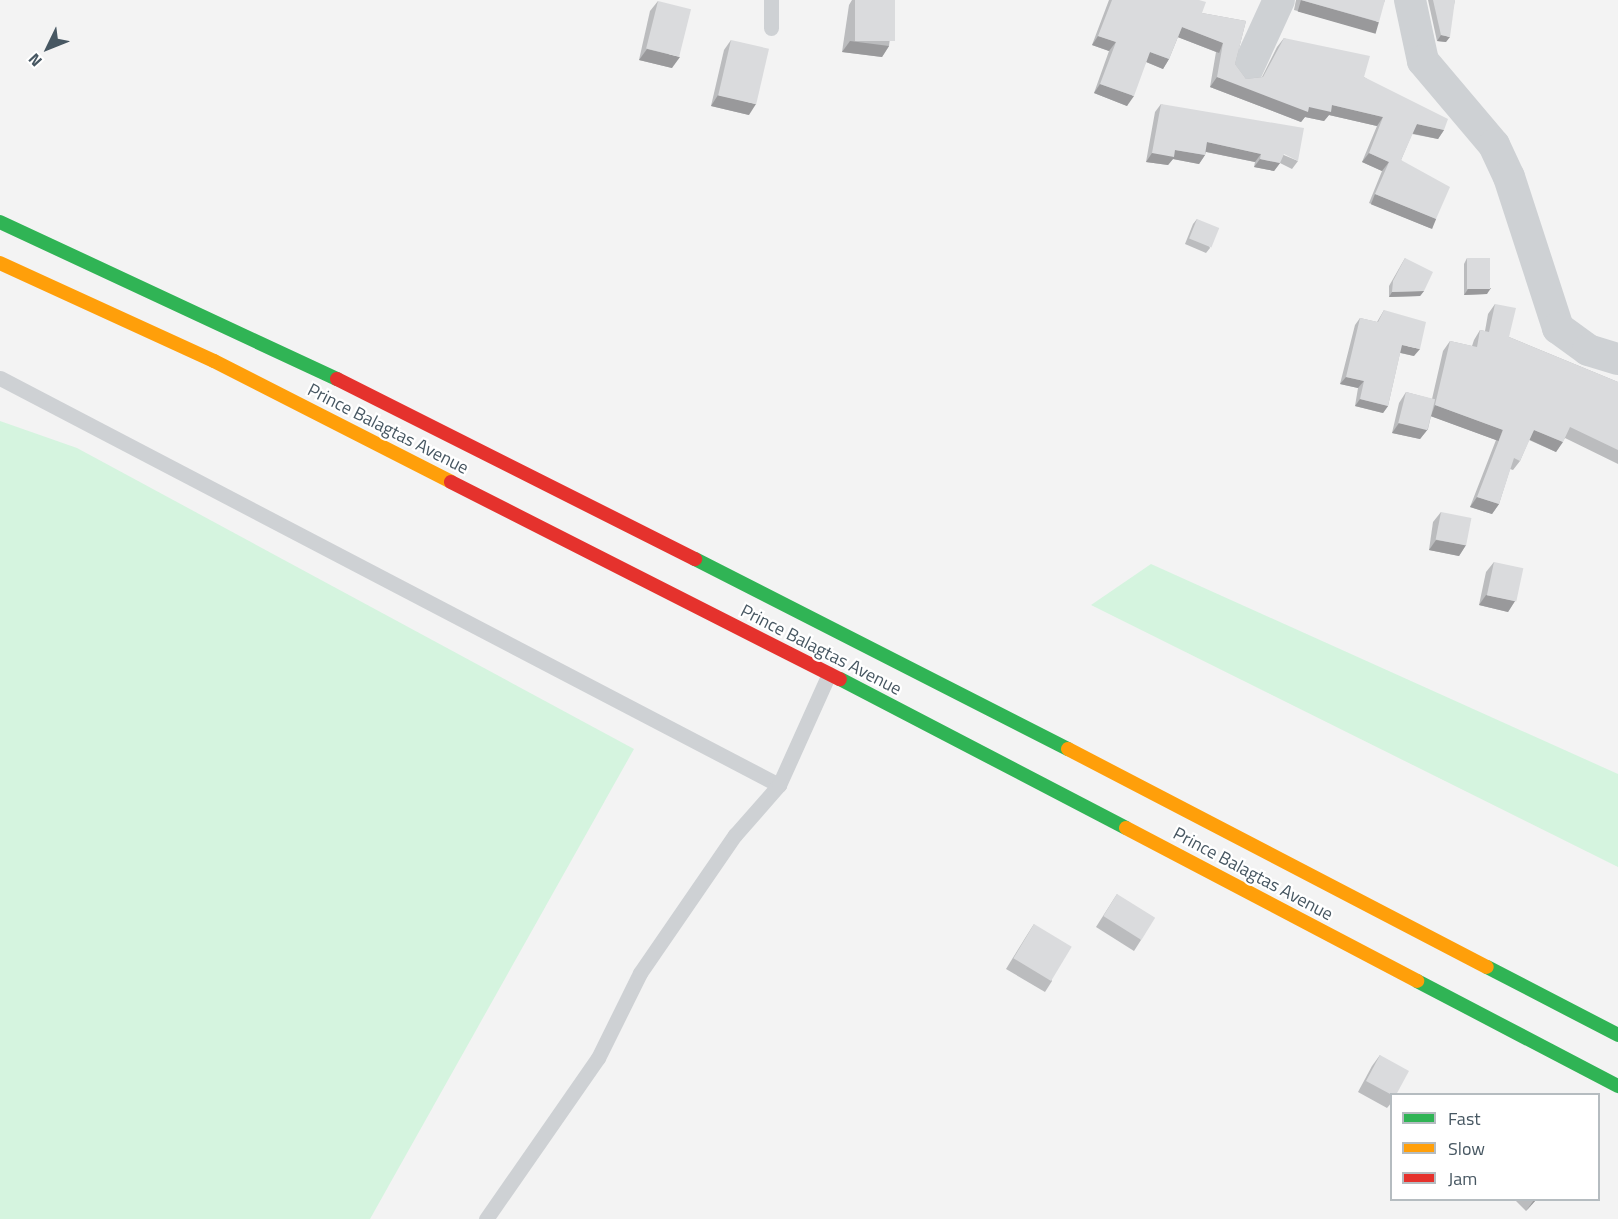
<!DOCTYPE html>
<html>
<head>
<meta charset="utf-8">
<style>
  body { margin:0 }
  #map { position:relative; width:1618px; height:1219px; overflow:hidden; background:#f3f3f3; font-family:"Titillium Web",sans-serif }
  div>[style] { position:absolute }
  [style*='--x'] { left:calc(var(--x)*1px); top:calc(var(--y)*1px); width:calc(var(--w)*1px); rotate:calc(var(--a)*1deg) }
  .green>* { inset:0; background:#d5f4df }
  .lane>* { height:15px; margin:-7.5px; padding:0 7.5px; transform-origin:7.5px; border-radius:7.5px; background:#ced1d4 }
  .street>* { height:32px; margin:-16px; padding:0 16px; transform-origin:16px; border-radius:16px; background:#ced1d4 }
  .fast>* { height:14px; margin:-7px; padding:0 7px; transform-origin:7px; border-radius:7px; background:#30b455 }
  .slow>* { height:14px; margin:-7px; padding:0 7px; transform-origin:7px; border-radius:7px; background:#ff9f0a }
  .jam>* { height:14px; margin:-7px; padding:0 7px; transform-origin:7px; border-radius:7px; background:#e5322d }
  .wall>* { inset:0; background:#bbbcbe }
  .shaded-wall>* { inset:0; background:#99999b; transform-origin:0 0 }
  .building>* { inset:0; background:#dadbdd; transform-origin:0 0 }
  span { translate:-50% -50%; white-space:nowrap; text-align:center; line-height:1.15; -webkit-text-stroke:4.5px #fff; paint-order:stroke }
  .street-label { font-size:18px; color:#475762 }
  .legend { position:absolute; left:1390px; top:1093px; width:210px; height:108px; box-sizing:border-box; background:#fff; border:2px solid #b5bcc0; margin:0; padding:8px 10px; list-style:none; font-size:18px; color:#475762 }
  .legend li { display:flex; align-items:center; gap:12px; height:30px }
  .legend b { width:30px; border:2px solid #b5bcc0 }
  .north { position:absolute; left:18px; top:18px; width:60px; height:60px; -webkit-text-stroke:4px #fff; paint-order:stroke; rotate:227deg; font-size:16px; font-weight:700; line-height:24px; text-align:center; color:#475762 }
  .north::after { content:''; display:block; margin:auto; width:21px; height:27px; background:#475762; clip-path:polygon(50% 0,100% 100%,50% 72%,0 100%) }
</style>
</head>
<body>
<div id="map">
  <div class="green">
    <i style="clip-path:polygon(0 421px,77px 448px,634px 749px,370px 1219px,0 1219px)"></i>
    <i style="clip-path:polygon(1151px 564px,1618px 774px,1618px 867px,1091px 605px)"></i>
  </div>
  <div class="lane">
    <i style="--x:771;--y:0;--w:28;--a:90"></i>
    <i style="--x:0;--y:378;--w:879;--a:27.59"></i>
    <i style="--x:486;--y:1219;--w:196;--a:-55.2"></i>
    <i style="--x:598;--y:1058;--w:95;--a:-63.7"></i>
    <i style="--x:640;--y:973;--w:168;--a:-55.5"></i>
    <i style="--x:735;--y:835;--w:67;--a:-48.7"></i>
    <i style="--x:779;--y:785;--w:122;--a:-65.8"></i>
  </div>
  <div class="street">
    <i style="--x:1410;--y:0;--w:62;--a:78"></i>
    <i style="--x:1423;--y:61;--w:110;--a:49.8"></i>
    <i style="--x:1494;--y:145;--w:35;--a:65"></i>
    <i style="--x:1509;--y:177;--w:159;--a:72"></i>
    <i style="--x:1558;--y:328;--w:37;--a:36"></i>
    <i style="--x:1588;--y:350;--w:31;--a:17"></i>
    <i style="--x:1246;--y:72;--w:79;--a:-65.4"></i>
  </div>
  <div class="fast">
    <i style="--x:0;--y:222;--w:372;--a:25"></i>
    <i style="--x:695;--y:559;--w:419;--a:27"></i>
    <i style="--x:840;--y:679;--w:322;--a:27.5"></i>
    <i style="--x:1487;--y:967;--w:148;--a:27.4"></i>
    <i style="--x:1417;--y:981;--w:227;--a:27.6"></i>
  </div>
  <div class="slow">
    <i style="--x:0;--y:263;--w:235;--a:24.6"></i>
    <i style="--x:214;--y:361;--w:266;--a:27"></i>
    <i style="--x:1068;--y:749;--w:472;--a:27.5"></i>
    <i style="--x:1126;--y:828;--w:329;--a:27.7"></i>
  </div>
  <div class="jam">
    <i style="--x:337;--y:379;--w:401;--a:26.7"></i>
    <i style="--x:451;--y:482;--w:436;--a:26.9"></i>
  </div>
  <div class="wall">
    <i style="clip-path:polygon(852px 0,895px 0,889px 46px,882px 57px,842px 52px,849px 5px)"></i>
    <i style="clip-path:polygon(1109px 0,1199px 0,1202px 13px,1246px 21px,1235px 64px,1246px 79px,1262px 77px,1277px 47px,1284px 38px,1364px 77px,1444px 130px,1438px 139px,1412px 134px,1401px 160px,1436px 219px,1430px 228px,1369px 203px,1382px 171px,1362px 162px,1377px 126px,1329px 115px,1324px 121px,1305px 117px,1301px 122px,1210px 87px,1216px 52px,1178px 37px,1169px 59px,1163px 69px,1146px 62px,1127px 106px,1094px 93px,1109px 51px,1092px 45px)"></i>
    <i style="clip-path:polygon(1296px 0,1385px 0,1372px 32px,1294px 10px)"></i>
    <i style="clip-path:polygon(1428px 0,1455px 0,1446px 42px,1437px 41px)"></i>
    <i style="clip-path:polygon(658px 1px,672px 68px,639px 60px,650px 11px)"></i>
    <i style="clip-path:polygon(731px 40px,749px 115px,711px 106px,724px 50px)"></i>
    <i style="clip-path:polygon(1161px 104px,1298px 161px,1292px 169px,1280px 163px,1274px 171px,1254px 167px,1255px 162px,1206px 152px,1205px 155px,1199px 164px,1173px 159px,1168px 165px,1146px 162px,1155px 112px)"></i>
    <i style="clip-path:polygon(1197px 219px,1210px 248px,1206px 253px,1185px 244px,1193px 224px)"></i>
    <i style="clip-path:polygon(1405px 258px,1424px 291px,1420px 296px,1389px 297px,1389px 286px)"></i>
    <i style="clip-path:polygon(1467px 258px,1487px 294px,1464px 295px,1464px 264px)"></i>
    <i style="clip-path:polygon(1495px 304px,1509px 337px,1618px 382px,1618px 464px,1565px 438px,1556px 452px,1529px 440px,1520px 461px,1513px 470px,1510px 469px,1499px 504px,1492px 514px,1470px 507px,1496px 440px,1431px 416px,1428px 429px,1420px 439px,1392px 433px,1399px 403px,1406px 392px,1432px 399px,1443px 351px,1450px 341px,1472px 346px,1474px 340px,1480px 330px,1485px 331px,1488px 314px)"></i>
    <i style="clip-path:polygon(1384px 310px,1414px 356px,1400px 353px,1388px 406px,1383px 413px,1355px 406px,1358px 388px,1340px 384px,1355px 325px,1360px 318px,1377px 322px)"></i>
    <i style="clip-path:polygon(1441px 512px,1466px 545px,1459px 556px,1429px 550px,1433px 522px)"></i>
    <i style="clip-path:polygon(1494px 562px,1515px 601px,1508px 612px,1479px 605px,1486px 572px)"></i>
    <i style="clip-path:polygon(1117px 894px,1141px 940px,1134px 951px,1096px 927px)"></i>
    <i style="clip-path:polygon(1034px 924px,1052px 981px,1045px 992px,1006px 969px,1027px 935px)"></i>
    <i style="clip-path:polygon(1380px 1055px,1392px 1095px,1392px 1102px,1387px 1108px,1358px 1092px,1372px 1066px)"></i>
    <i style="clip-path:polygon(1515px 1200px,1536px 1200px,1526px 1211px)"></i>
  </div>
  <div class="shaded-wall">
    <i style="left:1301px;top:0;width:81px;height:12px;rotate:16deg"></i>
    <i style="left:1182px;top:27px;width:44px;height:11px;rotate:21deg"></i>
    <i style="clip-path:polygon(1441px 35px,1450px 37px,1446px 42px,1437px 41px)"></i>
    <i style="clip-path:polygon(1098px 36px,1116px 42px,1109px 51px,1092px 45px)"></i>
    <i style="clip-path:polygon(850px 41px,889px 46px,882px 57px,842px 52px)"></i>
    <i style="clip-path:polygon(647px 49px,680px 57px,672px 68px,639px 60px)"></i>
    <i style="clip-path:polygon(1150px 52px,1169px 59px,1163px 69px,1144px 61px)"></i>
    <i style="clip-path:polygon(1217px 77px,1309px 107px,1332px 105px,1383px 117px,1377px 126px,1329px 115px,1324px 121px,1305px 117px,1301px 122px,1210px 87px)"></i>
    <i style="clip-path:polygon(1100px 84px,1134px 96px,1127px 106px,1094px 93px)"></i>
    <i style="clip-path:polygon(718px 95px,756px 104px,749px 115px,711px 106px)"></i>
    <i style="clip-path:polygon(1417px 124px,1444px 130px,1438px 139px,1410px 133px)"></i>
    <i style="clip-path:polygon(1207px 142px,1261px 154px,1255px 162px,1202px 151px)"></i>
    <i style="clip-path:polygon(1175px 150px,1205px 155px,1199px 164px,1173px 159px,1168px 165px,1146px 162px,1152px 153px)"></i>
    <i style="clip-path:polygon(1369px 153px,1389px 162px,1382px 171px,1362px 162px)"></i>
    <i style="clip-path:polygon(1260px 159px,1280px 163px,1274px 171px,1254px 167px)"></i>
    <i style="left:1375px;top:194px;width:66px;height:11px;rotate:22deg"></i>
    <i style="clip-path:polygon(1491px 288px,1487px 294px,1464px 295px,1468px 289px)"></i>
    <i style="clip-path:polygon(1424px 291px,1420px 296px,1389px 297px,1392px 292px)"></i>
    <i style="clip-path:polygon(1402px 345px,1420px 349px,1414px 356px,1397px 352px)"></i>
    <i style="clip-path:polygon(1346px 377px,1364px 381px,1358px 388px,1340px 384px)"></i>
    <i style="clip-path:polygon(1360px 399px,1388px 406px,1383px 413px,1355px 406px)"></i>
    <i style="left:1435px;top:405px;width:72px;height:12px;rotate:20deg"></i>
    <i style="clip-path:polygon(1399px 423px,1428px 429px,1420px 439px,1392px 433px)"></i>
    <i style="clip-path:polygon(1534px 430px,1563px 442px,1556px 452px,1528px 439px)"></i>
    <i style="clip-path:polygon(1477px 497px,1499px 504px,1492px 514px,1470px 507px)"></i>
    <i style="clip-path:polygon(1436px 540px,1466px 545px,1459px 556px,1429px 550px)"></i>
    <i style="clip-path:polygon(1486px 595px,1515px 601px,1508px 612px,1479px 605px)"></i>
    <i style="clip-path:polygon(1534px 1200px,1536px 1200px,1526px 1211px)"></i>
  </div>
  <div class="building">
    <i style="left:855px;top:0;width:40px;height:41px"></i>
    <i style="clip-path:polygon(1112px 0,1199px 0,1206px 2px,1202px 13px,1246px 21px,1235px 64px,1246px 79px,1263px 77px,1284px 38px,1370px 56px,1364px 77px,1448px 119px,1444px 130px,1417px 124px,1401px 160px,1450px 187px,1436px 219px,1375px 194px,1389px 162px,1369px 153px,1383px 117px,1332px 105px,1331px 112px,1309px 107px,1308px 112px,1217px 77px,1223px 43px,1182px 27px,1169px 59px,1150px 52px,1134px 96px,1100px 84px,1116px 42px,1098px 36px)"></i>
    <i style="clip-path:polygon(1301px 0,1385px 0,1379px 22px)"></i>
    <i style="clip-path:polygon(1433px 0,1455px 0,1450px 37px,1441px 35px)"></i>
    <i style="left:658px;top:1px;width:34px;height:49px;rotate:14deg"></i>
    <i style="left:731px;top:40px;width:39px;height:57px;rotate:13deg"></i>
    <i style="clip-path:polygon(1161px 104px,1304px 128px,1298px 161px,1284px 154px,1280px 163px,1260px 159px,1261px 154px,1207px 142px,1205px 155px,1175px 150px,1174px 157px,1152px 153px)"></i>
    <i style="left:1197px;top:219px;width:24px;height:21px;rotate:22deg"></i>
    <i style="clip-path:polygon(1405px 258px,1433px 272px,1424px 291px,1392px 292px,1393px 281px)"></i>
    <i style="left:1467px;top:258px;width:23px;height:31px"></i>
    <i style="clip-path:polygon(1495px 304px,1516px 308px,1509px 337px,1618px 382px,1618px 450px,1570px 427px,1563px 442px,1534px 430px,1520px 461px,1514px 458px,1499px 504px,1477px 497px,1503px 430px,1435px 405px,1450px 341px,1477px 347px,1480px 330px,1489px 332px)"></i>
    <i style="clip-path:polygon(1384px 310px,1426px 322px,1420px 349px,1402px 345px,1388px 406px,1360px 399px,1364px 381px,1346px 377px,1360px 318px,1378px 322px)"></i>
    <i style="left:1406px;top:392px;width:30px;height:32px;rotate:14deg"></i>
    <i style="left:1441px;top:512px;width:31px;height:28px;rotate:11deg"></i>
    <i style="left:1494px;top:562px;width:30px;height:34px;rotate:12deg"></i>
    <i style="left:1117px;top:894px;width:45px;height:26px;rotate:32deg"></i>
    <i style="left:1034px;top:924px;width:44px;height:40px;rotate:31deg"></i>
    <i style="clip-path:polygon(1380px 1055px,1409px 1071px,1396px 1095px,1392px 1095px,1366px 1081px)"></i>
  </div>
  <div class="street-label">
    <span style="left:388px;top:429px;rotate:27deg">Prince Balagtas Avenue</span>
    <span style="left:821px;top:650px;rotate:27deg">Prince Balagtas Avenue</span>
    <span style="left:1253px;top:874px;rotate:28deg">Prince Balagtas Avenue</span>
  </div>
  <ul class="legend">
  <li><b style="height:8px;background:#30b455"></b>Fast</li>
  <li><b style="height:8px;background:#ff9f0a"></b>Slow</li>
  <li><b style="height:8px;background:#e5322d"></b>Jam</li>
  </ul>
  <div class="north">N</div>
</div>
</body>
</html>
